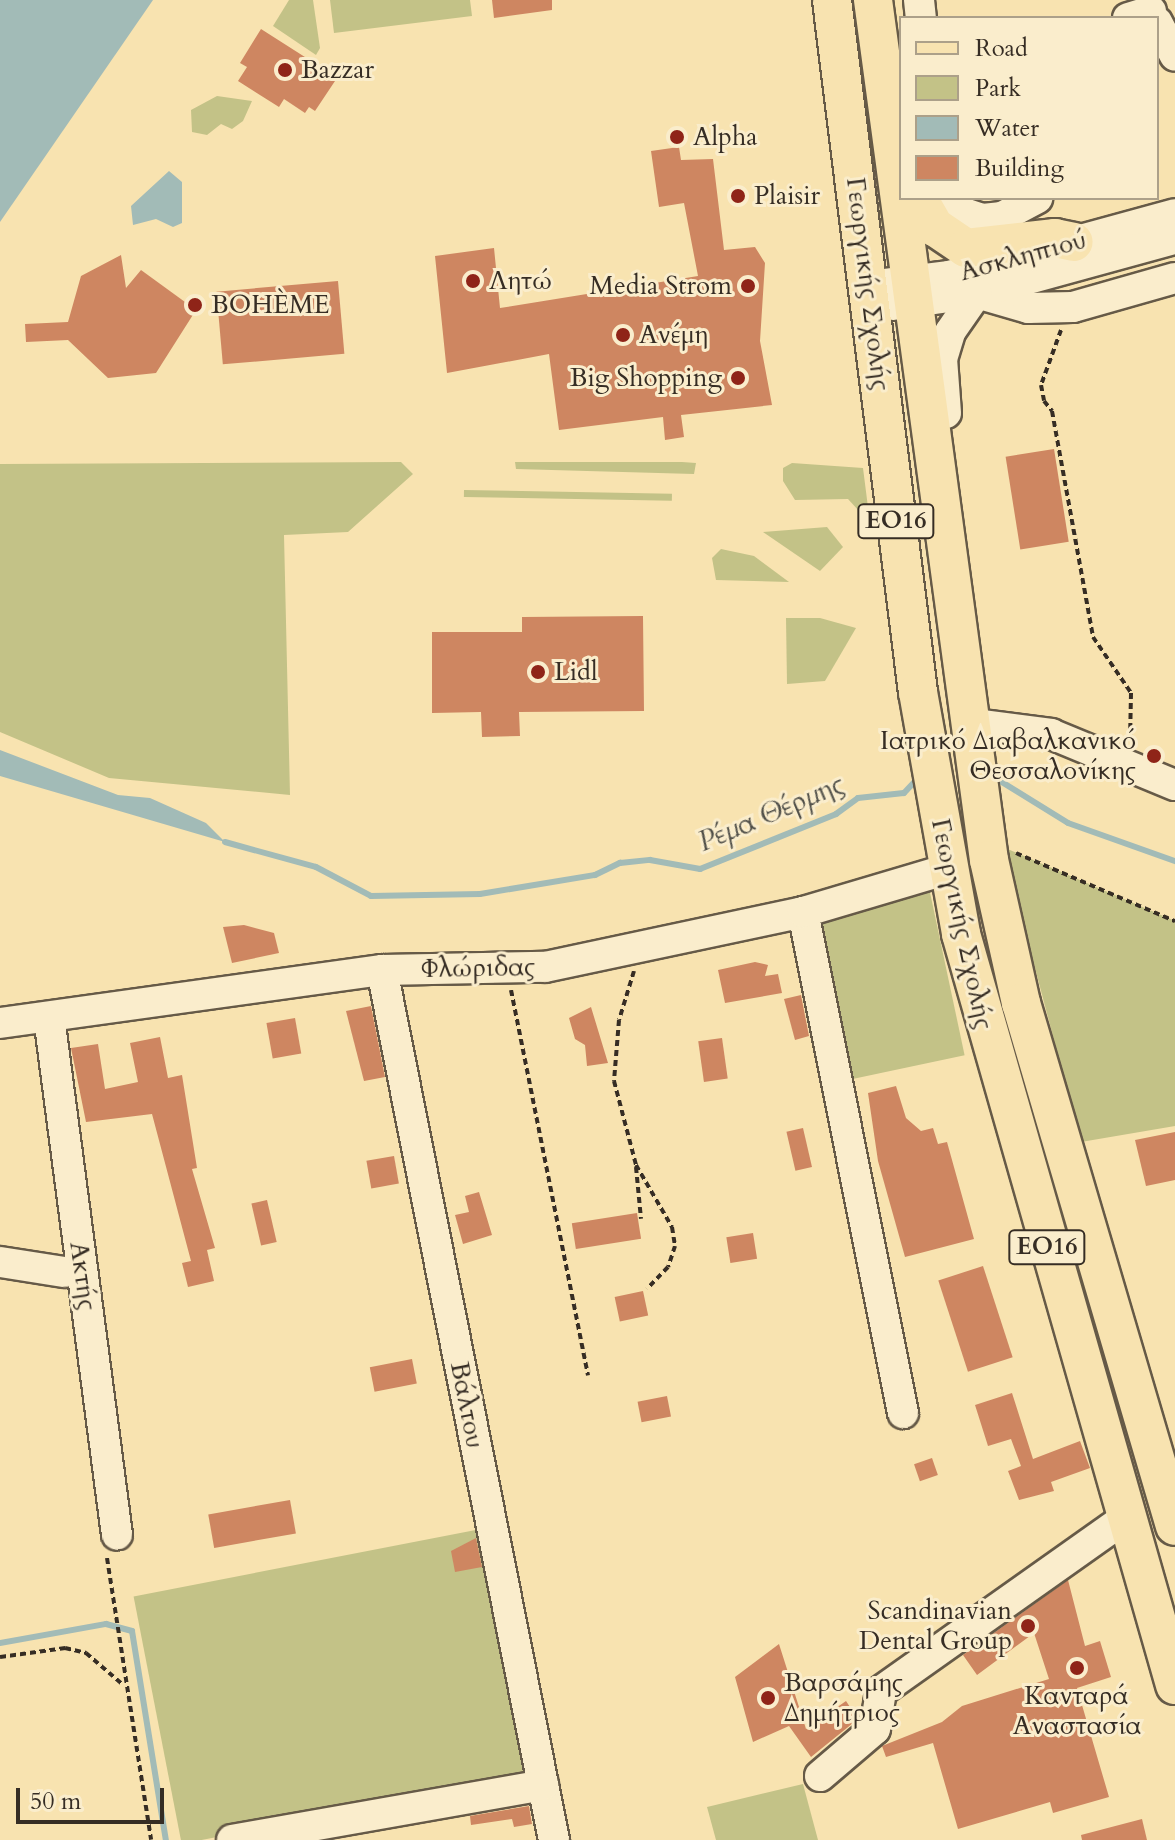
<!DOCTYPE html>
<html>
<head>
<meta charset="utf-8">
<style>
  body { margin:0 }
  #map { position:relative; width:1175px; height:1840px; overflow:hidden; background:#f8e3b0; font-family:Cardo,serif }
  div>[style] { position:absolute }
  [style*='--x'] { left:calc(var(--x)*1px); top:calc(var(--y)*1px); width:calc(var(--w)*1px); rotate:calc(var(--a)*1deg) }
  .green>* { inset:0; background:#c3c287; transform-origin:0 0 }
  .water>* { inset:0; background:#a2bbb7 }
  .stream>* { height:6px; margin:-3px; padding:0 3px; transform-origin:3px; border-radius:3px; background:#a2bbb7 }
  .building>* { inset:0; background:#ce8661; transform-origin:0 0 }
  .path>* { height:4px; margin-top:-2px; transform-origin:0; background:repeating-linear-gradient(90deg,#362d24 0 6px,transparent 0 10px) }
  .roads { filter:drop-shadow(2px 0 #665a47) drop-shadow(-2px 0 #665a47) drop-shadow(0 2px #665a47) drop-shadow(0 -2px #665a47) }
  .minor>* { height:30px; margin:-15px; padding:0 15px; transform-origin:15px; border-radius:15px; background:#faedcc }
  .major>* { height:38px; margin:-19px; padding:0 19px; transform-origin:19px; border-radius:19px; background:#f8e3b0 }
  .dots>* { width:22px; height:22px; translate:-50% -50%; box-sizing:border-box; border:4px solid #faedcc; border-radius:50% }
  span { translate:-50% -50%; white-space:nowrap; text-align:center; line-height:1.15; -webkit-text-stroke:6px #faedcc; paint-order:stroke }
  .shield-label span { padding:2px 6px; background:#faedcc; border:2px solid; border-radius:6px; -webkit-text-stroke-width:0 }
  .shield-label { font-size:24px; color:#362d24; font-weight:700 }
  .poi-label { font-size:26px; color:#362d24 }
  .left { translate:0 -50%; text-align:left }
  .right { translate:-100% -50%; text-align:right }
  .street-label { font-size:26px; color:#362d24 }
  .water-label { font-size:28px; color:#515049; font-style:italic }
  .legend { position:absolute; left:899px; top:16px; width:260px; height:184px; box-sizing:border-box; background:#faedcc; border:2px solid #aca089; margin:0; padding:10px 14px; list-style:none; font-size:24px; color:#362d24 }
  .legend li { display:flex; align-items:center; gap:16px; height:40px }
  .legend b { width:40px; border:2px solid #aca089 }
  .scale { position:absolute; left:16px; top:1788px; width:148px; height:36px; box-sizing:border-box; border:4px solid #362d24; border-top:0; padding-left:10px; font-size:24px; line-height:28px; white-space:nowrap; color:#362d24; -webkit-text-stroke:6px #faedcc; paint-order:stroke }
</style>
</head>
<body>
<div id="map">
  <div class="green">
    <i style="clip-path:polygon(289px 0,313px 0,320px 48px,316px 55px,273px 26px)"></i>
    <i style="clip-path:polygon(330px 0,470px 0,472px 16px,334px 33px)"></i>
    <i style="clip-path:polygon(217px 96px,252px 101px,243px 121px,232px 129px,221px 124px,207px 135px,192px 132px,191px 110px)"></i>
    <i style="clip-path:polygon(401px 462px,413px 474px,348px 532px,284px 535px,290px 795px,109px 778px,0 732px,0 464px)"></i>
    <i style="clip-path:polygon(515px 462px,682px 462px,696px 463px,694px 474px,516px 469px)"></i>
    <i style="clip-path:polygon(792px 463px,863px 468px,870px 523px,848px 499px,795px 500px,783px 481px,783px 468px)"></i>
    <i style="left:464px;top:490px;width:208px;height:7px;rotate:1deg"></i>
    <i style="clip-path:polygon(827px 527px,843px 547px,820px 571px,763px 532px)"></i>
    <i style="clip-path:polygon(721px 549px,754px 556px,789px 582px,716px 580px,712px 558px)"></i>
    <i style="clip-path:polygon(786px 618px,820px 618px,856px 628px,825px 681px,787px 684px)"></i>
    <i style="clip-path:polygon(1003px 847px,1175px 921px,1175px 1126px,1081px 1142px)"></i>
    <i style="left:928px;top:883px;width:176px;height:123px;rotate:78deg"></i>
    <i style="left:486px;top:1528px;width:252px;height:359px;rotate:79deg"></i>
    <i style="clip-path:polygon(803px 1784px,818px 1840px,716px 1840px,707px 1807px)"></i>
  </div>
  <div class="water">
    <i style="clip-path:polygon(0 0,153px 0,0 222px)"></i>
    <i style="clip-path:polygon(169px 171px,182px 182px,182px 223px,173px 227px,156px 219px,133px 225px,131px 206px)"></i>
    <i style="clip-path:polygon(0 750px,118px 795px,150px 798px,206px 823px,225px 842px,0 776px)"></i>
  </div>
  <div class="stream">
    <i style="--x:992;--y:776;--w:89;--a:31.7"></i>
    <i style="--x:1068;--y:823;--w:114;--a:19.6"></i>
    <i style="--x:225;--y:842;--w:94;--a:15.4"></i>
    <i style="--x:316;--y:867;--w:62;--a:27.8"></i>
    <i style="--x:371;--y:896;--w:109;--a:-1.1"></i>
    <i style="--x:480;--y:894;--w:117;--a:-9.4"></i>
    <i style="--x:595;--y:875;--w:28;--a:-26"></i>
    <i style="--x:620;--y:863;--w:30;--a:-6"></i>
    <i style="--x:650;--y:860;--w:51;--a:10.2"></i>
    <i style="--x:700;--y:869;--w:147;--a:-22"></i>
    <i style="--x:836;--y:814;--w:27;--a:-36"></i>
    <i style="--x:858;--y:798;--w:46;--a:-6.2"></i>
    <i style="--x:904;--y:793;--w:23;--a:-47"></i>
    <i style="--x:0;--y:1643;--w:108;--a:-10.2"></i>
    <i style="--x:106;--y:1624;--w:27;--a:15"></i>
    <i style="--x:132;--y:1631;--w:212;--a:80.8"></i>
  </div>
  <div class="building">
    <i style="clip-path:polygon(492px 0,552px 0,552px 10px,494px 18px)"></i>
    <i style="clip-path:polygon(261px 29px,330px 73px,335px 81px,315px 111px,309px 107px,305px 113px,284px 99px,279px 107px,238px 81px,247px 67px,240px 63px)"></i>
    <i style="clip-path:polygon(679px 147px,681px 160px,713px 159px,724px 250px,755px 247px,765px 263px,760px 341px,772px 405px,681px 415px,684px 437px,665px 440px,663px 417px,559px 430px,549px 354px,447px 373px,435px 256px,494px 248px,500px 308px,698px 276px,684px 203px,659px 207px,651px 151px)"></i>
    <i style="clip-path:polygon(121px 255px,126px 288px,141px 270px,196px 310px,156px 373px,108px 378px,68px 340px,26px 342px,25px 324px,68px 322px,81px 276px)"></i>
    <i style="left:338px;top:281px;width:73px;height:122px;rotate:85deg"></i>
    <i style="left:1054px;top:449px;width:94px;height:49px;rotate:81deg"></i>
    <i style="clip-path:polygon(643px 616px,644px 711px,519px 712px,520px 736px,482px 737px,481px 712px,432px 713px,432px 632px,522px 632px,522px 617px)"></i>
    <i style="clip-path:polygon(244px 925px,274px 933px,279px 953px,232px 963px,223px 927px)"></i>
    <i style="clip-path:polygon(755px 962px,768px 965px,765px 976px,778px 974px,782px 993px,725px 1003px,718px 970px)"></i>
    <i style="clip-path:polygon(801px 995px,809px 1036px,795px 1040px,784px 999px)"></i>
    <i style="clip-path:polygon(371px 1006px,385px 1077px,364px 1081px,346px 1011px)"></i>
    <i style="clip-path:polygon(591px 1007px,608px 1063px,587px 1066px,585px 1045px,575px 1039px,569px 1018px)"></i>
    <i style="left:295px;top:1018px;width:36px;height:29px;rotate:80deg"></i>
    <i style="clip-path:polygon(160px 1037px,168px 1078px,182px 1075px,197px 1168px,192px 1169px,215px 1248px,207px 1250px,214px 1281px,188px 1287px,182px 1263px,191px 1261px,152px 1114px,86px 1122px,71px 1048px,98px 1044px,105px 1089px,138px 1082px,130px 1043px)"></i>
    <i style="left:722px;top:1038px;width:41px;height:24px;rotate:82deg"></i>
    <i style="clip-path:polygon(896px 1086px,906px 1118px,921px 1131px,933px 1128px,938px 1144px,947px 1142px,974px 1239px,905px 1257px,878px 1161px,868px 1093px)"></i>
    <i style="left:803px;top:1128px;width:40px;height:17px;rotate:77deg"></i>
    <i style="clip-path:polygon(1175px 1132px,1175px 1180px,1146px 1186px,1135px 1140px)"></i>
    <i style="left:394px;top:1156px;width:28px;height:28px;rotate:80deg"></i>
    <i style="clip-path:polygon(479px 1192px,492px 1235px,463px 1244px,455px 1215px,469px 1212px,465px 1196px)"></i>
    <i style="left:267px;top:1200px;width:43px;height:16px;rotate:77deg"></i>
    <i style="left:637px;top:1213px;width:26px;height:66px;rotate:81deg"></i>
    <i style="left:753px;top:1233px;width:26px;height:27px;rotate:81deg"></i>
    <i style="left:983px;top:1266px;width:96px;height:47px;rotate:72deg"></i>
    <i style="left:643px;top:1291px;width:25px;height:29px;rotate:78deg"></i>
    <i style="left:412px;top:1359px;width:25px;height:43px;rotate:79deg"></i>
    <i style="clip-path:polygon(1012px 1393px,1033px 1459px,1080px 1441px,1090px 1468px,1051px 1482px,1054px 1491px,1019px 1500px,1008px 1471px,1021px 1466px,1011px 1439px,988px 1446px,975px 1405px)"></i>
    <i style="left:667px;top:1396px;width:21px;height:30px;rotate:79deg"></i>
    <i style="left:932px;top:1458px;width:18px;height:19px;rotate:71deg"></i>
    <i style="left:290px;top:1500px;width:34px;height:83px;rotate:80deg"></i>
    <i style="clip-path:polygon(476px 1538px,482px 1567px,455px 1572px,451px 1551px)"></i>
    <i style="clip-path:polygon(1068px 1580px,1085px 1646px,1100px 1641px,1111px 1677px,1077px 1688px,1109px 1797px,1053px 1813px,1050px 1802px,958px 1829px,933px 1743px,886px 1757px,882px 1746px,942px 1722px,962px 1706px,1049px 1679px,1034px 1633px,977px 1675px,963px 1655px)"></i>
    <i style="clip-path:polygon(779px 1644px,806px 1729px,846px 1701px,858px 1719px,811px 1757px,789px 1726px,753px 1742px,735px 1677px)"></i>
    <i style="clip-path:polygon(529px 1806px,532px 1824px,514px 1827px,512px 1819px,471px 1825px,470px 1816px)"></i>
    <i style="clip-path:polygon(1142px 1819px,1147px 1840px,1082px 1840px,1081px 1835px)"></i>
  </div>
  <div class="path">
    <i style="--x:1061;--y:330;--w:59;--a:110"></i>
    <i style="--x:1041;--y:385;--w:16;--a:79"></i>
    <i style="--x:1044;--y:401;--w:13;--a:51"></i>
    <i style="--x:1052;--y:411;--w:230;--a:79.7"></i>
    <i style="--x:1093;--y:637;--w:68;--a:55.8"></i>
    <i style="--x:1131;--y:693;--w:49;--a:91.2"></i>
    <i style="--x:1016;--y:853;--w:173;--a:23.2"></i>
    <i style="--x:634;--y:971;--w:51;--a:107"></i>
    <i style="--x:619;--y:1020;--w:61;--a:94.7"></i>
    <i style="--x:614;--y:1081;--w:87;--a:75.3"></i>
    <i style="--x:636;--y:1165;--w:72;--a:59.9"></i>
    <i style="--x:672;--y:1227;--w:19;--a:81"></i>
    <i style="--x:675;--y:1246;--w:22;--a:108"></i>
    <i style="--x:668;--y:1267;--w:30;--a:134"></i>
    <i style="--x:511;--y:990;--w:393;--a:78.7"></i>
    <i style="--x:636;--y:1167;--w:52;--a:84.5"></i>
    <i style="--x:107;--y:1558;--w:285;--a:81.1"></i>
    <i style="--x:0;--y:1657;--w:66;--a:-7.9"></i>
    <i style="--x:65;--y:1648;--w:22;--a:13"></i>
    <i style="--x:86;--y:1653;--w:48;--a:40.7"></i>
  </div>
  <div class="roads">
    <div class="minor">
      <i style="--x:919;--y:0;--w:18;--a:84"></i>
      <i style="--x:1128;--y:18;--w:24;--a:-17"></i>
      <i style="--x:1157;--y:22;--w:38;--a:62"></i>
      <i style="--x:950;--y:198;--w:21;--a:47"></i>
      <i style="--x:964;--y:213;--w:20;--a:18"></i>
      <i style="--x:983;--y:219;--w:19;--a:-6"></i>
      <i style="--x:1002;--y:217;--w:40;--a:-28"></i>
      <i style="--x:869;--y:286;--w:81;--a:-7.1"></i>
      <i style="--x:949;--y:276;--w:234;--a:-15.3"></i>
      <i style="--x:977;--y:293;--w:53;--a:16.4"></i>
      <i style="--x:1028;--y:308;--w:45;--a:-1.3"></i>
      <i style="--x:1073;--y:307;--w:106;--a:-15.9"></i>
      <i style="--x:893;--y:305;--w:85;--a:-8.1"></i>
      <i style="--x:977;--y:293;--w:205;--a:-15.3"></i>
      <i style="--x:946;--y:413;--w:54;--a:-94.2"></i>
      <i style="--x:942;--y:359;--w:28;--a:-73"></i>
      <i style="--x:950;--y:332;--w:47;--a:-55.3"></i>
      <i style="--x:969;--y:704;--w:19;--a:93"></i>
      <i style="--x:968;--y:723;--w:84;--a:7.5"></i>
      <i style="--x:1051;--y:734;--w:134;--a:22.4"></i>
      <i style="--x:803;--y:912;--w:511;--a:78.71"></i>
      <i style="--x:382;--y:970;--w:887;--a:78.82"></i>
      <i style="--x:49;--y:1017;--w:522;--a:82.52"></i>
      <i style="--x:0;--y:1023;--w:386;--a:-7.9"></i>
      <i style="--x:382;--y:970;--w:163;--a:-1.1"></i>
      <i style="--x:545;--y:967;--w:264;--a:-12"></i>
      <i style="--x:803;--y:912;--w:151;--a:-16.5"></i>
      <i style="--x:0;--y:1262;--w:65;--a:8.9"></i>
      <i style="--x:820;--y:1776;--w:72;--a:-40.5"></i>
      <i style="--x:875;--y:1729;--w:38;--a:-81"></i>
      <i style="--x:881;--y:1691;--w:301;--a:-35.3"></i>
      <i style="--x:232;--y:1840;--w:316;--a:-10"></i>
    </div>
    <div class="major">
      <i style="--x:832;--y:0;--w:697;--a:82.92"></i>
      <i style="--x:918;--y:692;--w:246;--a:79.9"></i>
      <i style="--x:961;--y:934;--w:781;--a:74.09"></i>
      <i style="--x:873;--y:0;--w:868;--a:82.32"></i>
      <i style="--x:989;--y:860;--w:147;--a:77.4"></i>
      <i style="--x:1021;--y:1003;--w:545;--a:73.59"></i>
      <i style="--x:918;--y:198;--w:34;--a:60"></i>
      <i style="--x:935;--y:227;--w:37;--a:34"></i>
      <i style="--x:966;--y:248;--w:90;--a:-6.4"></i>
      <i style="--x:1055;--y:238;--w:19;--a:12"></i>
    </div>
  </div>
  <div class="dots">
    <i style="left:285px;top:70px;background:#8f2418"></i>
    <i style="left:677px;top:137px;background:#8f2418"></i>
    <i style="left:738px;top:196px;background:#8f2418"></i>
    <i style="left:473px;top:281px;background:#8f2418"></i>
    <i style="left:748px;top:286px;background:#8f2418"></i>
    <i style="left:195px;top:305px;background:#8f2418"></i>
    <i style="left:623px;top:335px;background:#8f2418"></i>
    <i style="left:738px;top:378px;background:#8f2418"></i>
    <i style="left:538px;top:672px;background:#8f2418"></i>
    <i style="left:1154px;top:756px;background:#8f2418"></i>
    <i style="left:1028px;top:1626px;background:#8f2418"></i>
    <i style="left:1077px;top:1668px;background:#8f2418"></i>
    <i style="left:768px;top:1698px;background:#8f2418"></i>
  </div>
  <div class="shield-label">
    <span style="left:896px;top:521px">ΕΟ16</span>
    <span style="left:1047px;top:1247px">ΕΟ16</span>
  </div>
  <div class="poi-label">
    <span class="left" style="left:301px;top:70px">Bazzar</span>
    <span class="left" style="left:693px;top:137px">Alpha</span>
    <span class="left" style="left:754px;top:196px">Plaisir</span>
    <span class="left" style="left:489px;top:281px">Λητώ</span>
    <span class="right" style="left:732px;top:286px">Media Strom</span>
    <span class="left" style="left:211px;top:305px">BOHÈME</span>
    <span class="left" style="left:639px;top:335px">Ανέμη</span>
    <span class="right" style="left:722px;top:378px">Big Shopping</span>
    <span class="left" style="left:554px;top:672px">Lidl</span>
    <span class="right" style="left:1136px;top:756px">Ιατρικό Διαβαλκανικό<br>Θεσσαλονίκης</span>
    <span class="right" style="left:1012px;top:1626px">Scandinavian<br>Dental Group</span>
    <span class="left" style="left:784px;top:1698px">Βαρσάμης<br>Δημήτριος</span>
    <span style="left:1077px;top:1711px">Κανταρά<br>Αναστασία</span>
  </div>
  <div class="street-label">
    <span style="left:1023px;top:256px;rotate:-15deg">Ασκληπιού</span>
    <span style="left:868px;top:284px;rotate:83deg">Γεωργικής Σχολής</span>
    <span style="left:962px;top:924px;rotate:78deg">Γεωργικής Σχολής</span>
    <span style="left:478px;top:968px;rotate:-1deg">Φλώριδας</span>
    <span style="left:83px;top:1276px;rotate:82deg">Ακτής</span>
    <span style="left:467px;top:1405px;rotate:79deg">Βάλτου</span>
  </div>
  <div class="water-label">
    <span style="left:771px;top:813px;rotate:-23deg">Ρέμα Θέρμης</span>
  </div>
  <ul class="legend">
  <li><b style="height:10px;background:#f8e3b0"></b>Road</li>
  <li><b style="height:22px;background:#c3c287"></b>Park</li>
  <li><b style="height:22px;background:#a2bbb7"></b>Water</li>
  <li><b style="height:22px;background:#ce8661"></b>Building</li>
  </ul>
  <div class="scale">50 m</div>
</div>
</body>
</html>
